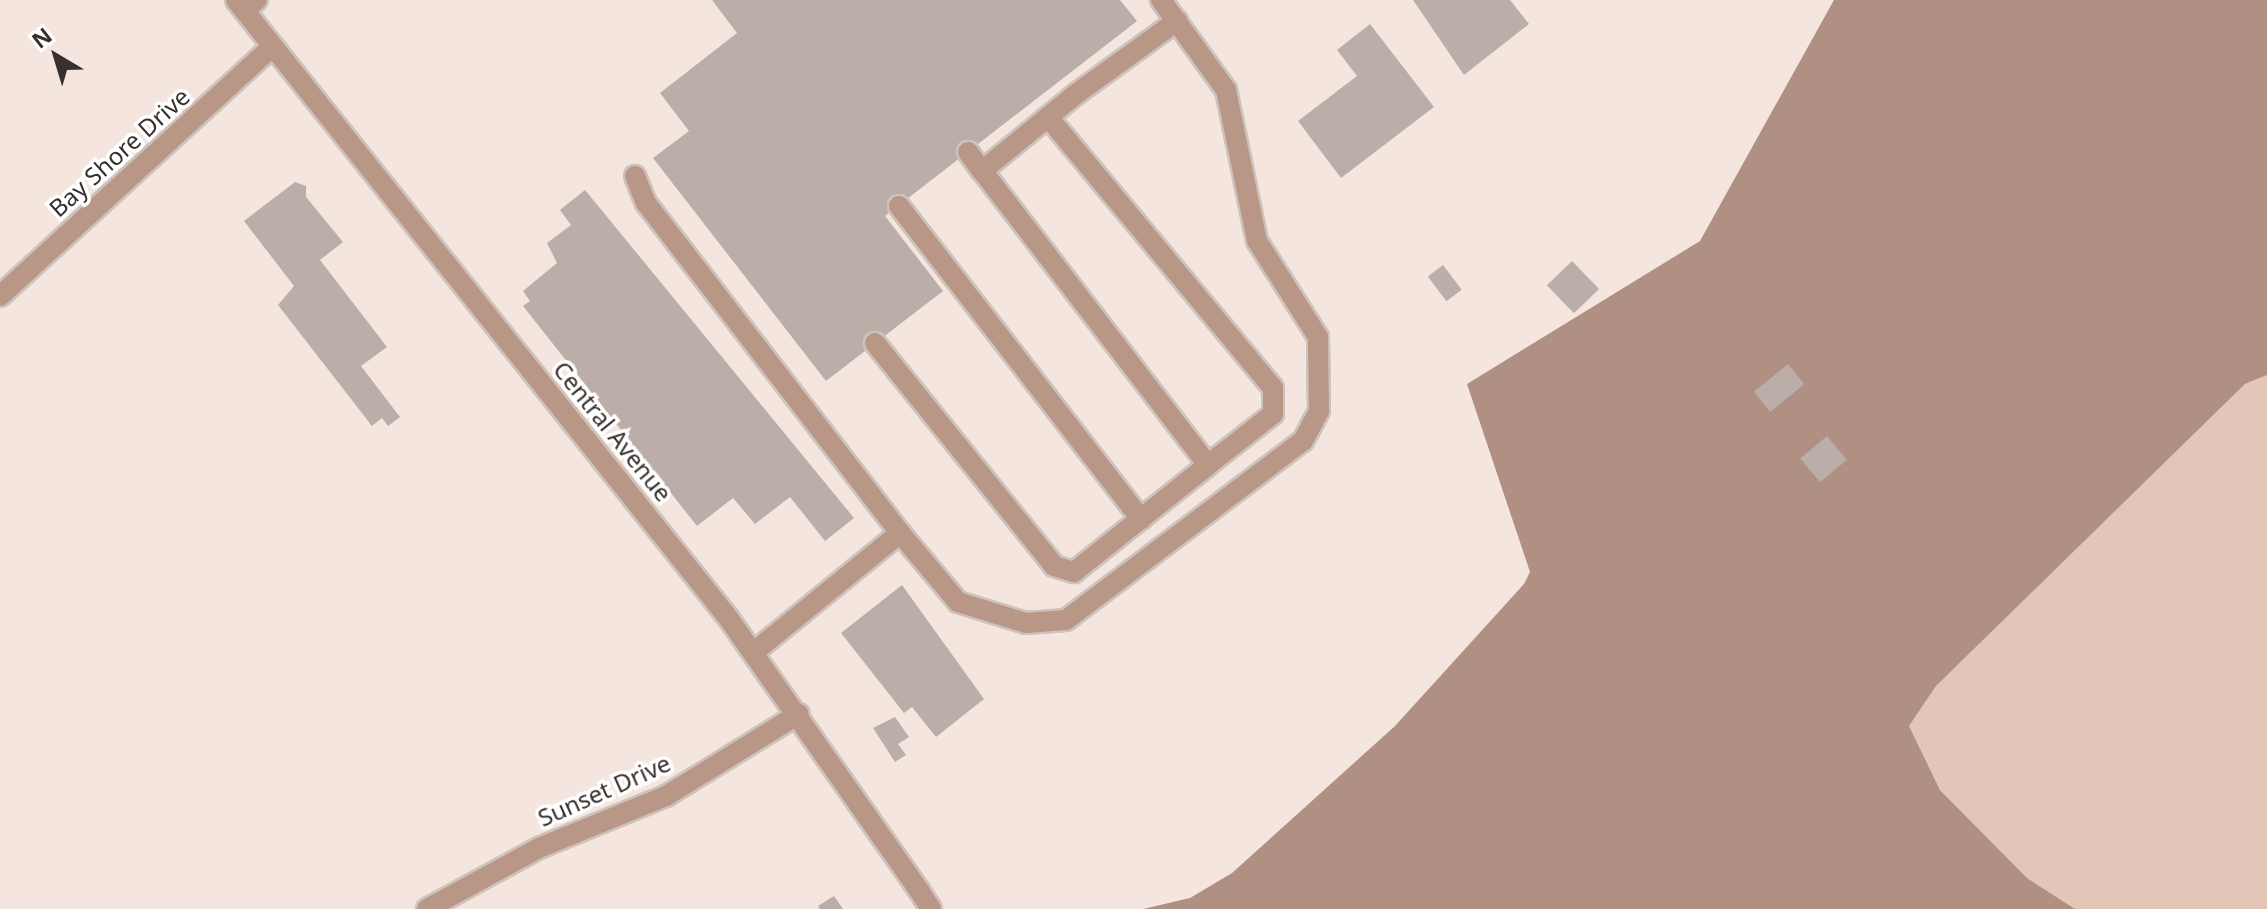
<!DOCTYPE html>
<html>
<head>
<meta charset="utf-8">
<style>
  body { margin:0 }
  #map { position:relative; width:2267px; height:909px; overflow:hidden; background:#f4e6df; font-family:"Noto Sans",sans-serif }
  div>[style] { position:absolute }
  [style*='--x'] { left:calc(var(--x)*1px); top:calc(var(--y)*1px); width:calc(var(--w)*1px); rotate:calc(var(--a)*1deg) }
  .green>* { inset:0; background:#e4c6b9 }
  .water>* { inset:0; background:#af9082 }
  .building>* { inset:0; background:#bbada7; transform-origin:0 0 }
  .roads { filter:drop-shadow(2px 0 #cec2bc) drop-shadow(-2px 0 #cec2bc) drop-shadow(0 2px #cec2bc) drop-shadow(0 -2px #cec2bc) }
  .service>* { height:20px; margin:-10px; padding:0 10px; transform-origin:10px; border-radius:10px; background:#b89787 }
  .pedestrian>* { height:20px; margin:-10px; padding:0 10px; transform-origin:10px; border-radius:10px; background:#b89787 }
  .minor>* { height:20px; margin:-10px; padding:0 10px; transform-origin:10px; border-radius:10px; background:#b89787 }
  .tertiary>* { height:20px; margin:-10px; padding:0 10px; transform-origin:10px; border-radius:10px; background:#b89787 }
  span { translate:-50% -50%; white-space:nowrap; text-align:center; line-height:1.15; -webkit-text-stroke:7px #fff; paint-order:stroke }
  .street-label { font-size:24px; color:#36312e }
  .north { position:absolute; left:16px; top:16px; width:80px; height:80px; -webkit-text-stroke:6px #fff; paint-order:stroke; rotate:322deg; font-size:22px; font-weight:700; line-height:32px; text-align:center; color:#36312e }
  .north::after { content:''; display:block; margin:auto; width:28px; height:36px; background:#36312e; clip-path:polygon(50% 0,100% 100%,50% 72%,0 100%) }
</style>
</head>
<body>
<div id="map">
  <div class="green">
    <i style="clip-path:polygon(2267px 375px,2267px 909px,2075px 909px,2027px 878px,1940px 790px,1909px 726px,1936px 686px,2245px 384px)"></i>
  </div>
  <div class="water">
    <i style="clip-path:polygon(1834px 0,2267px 0,2267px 375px,2245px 384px,1936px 686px,1909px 726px,1940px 790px,2027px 878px,2075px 909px,1143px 909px,1190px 898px,1232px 873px,1395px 726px,1524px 584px,1530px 572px,1467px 384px,1700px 241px)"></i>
  </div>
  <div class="building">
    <i style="clip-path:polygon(712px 0,1120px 0,1137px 21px,885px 216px,943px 291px,826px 381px,653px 158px,689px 131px,660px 93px,737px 33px)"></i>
    <i style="clip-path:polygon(1413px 0,1510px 0,1529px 24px,1464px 75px)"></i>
    <i style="clip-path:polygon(1370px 24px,1434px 107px,1341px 178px,1298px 121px,1357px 76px,1337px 50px)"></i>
    <i style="clip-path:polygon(295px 182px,306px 186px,306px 197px,343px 242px,320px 260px,387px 347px,361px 366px,400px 417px,388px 426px,382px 418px,372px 426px,278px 305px,294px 286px,244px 221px)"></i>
    <i style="clip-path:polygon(585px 190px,854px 518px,825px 541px,790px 497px,755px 524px,733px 498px,697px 526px,523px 306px,530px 301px,523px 291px,557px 263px,547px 243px,571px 225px,560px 210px)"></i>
    <i style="left:1572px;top:261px;width:39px;height:35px;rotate:46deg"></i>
    <i style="left:1443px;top:265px;width:31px;height:19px;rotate:53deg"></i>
    <i style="left:1788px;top:364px;width:26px;height:44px;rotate:51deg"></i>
    <i style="left:1827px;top:436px;width:31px;height:35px;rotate:50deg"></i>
    <i style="clip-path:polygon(902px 585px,984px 699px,936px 737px,912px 707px,904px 713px,841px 633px)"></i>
    <i style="clip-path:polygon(895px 717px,909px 737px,898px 744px,906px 755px,895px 762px,873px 728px)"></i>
    <i style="clip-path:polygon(834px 896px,843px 909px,820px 909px,818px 906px)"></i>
  </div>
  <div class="roads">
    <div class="service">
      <i style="--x:244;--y:10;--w:16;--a:-38"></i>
      <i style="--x:1048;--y:117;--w:352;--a:50.3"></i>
      <i style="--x:1273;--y:388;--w:26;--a:90"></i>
      <i style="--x:1273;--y:414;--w:83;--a:141.9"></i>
      <i style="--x:1208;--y:465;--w:371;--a:-127.5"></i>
      <i style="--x:982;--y:171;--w:122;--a:-39.3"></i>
      <i style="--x:1076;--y:94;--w:125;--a:-35.9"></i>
      <i style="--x:968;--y:152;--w:24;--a:54"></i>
      <i style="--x:635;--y:176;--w:29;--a:68"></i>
      <i style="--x:646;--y:203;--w:416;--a:52.4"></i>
      <i style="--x:900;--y:533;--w:188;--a:140.8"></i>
      <i style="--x:899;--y:206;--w:396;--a:52.3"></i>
      <i style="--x:875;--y:343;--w:286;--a:51.2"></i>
      <i style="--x:1054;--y:566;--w:21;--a:17"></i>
      <i style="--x:1074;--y:572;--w:171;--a:-38.6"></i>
      <i style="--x:900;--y:533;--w:90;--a:50"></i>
      <i style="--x:958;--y:602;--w:71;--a:17.2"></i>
      <i style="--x:1026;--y:623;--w:40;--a:-4.3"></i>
      <i style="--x:1066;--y:620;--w:297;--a:-37.1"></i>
      <i style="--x:1303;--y:441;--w:34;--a:-62"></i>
      <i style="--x:1319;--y:411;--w:74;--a:-90.8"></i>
      <i style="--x:1318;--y:337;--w:114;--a:-122.4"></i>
      <i style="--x:1257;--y:241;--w:154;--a:-101.6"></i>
      <i style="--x:1226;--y:90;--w:111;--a:-125.8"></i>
    </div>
    <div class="pedestrian">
      <i style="--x:920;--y:892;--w:20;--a:57"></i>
    </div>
    <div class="minor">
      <i style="--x:427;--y:909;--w:128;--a:-28.6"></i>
      <i style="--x:539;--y:848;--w:137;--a:-22.3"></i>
      <i style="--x:666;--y:796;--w:156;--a:-31.7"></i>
    </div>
    <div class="tertiary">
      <i style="--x:236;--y:0;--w:791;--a:51.46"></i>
      <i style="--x:729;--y:619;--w:333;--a:55"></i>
      <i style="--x:0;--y:296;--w:370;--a:-42.5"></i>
    </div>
  </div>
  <div class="street-label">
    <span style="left:119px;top:152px;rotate:-42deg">Bay Shore Drive</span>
    <span style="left:613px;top:431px;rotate:51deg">Central Avenue</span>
    <span style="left:604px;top:790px;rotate:-24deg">Sunset Drive</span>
  </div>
  <div class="north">N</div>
</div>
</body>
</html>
